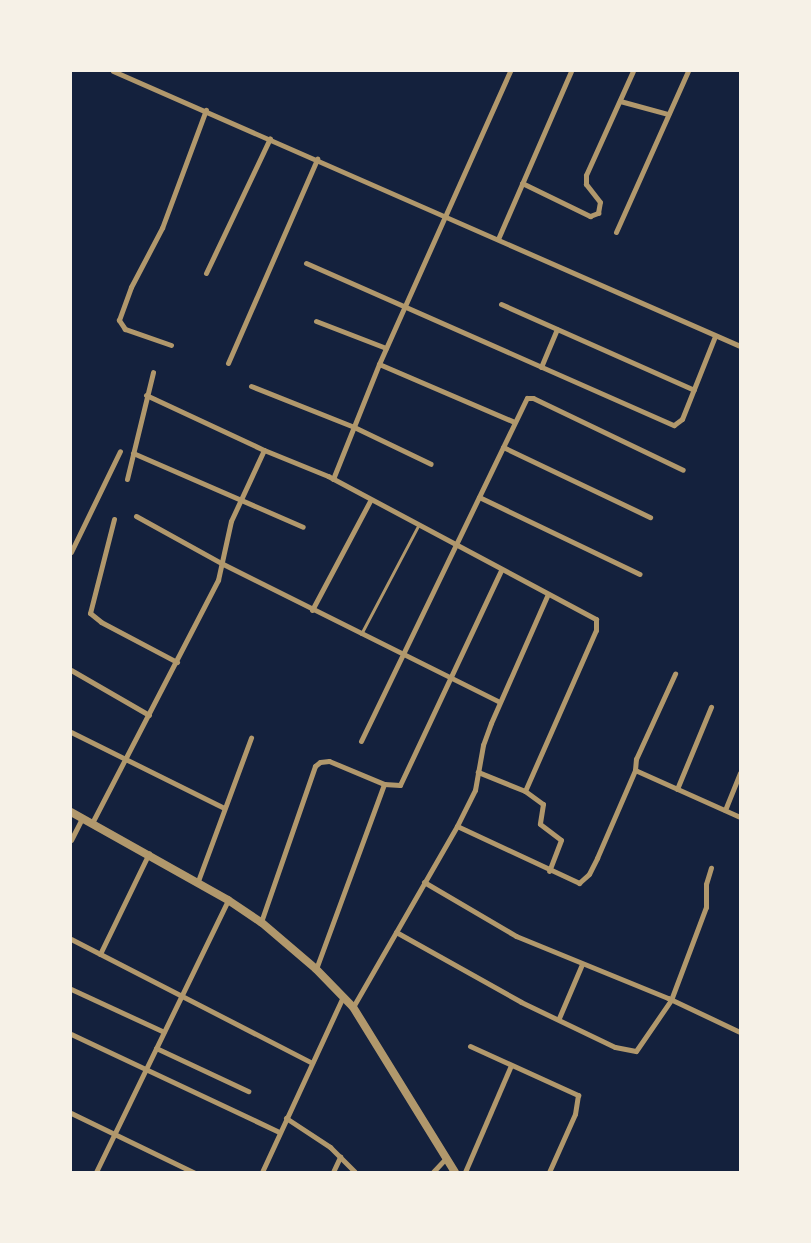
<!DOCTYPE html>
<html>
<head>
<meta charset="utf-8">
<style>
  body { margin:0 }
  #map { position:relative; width:811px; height:1243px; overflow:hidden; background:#14213d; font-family:"Space Grotesk",sans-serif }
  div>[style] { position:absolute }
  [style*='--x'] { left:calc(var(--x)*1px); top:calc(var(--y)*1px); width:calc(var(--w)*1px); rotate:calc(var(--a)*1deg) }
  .service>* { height:3px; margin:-1.5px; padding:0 1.5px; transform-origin:1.5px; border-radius:1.5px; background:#b1986c }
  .minor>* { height:5px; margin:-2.5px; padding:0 2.5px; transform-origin:2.5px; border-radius:2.5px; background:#b1986c }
  .tertiary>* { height:8px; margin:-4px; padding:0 4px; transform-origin:4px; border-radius:4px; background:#b1986c }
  span { translate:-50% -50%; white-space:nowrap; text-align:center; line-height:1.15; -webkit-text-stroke:4.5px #f6f1e7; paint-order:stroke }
  .frame { position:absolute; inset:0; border:72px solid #f6f1e7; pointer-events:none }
</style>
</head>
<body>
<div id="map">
  <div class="service">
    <i style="--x:361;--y:634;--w:122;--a:-62.2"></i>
  </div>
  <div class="minor">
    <i style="--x:113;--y:71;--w:685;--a:23.68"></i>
    <i style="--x:620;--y:101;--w:50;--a:15.2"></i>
    <i style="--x:522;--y:183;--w:76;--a:25.9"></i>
    <i style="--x:590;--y:216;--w:9;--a:-21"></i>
    <i style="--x:598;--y:213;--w:11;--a:-80"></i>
    <i style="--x:600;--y:202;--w:23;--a:-128"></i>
    <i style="--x:586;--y:184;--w:9;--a:-90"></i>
    <i style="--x:586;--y:175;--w:114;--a:-65.7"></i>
    <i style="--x:616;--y:232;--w:176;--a:-65.9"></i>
    <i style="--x:498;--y:239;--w:183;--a:-66.5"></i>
    <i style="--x:306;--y:263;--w:402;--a:23.8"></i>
    <i style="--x:674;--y:425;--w:10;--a:-37"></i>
    <i style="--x:682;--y:419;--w:89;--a:-68.3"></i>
    <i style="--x:206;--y:273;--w:149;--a:-64.6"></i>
    <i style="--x:501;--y:304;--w:211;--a:24"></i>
    <i style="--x:316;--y:321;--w:75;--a:21.1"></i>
    <i style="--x:171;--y:345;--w:49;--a:-160.8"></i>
    <i style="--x:125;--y:329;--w:11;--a:-124"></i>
    <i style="--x:119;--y:320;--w:35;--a:-70"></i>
    <i style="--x:131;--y:287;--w:67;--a:-62.3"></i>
    <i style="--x:162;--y:228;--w:126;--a:-69.6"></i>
    <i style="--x:228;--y:363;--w:223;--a:-66.4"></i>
    <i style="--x:379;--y:364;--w:147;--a:23.2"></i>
    <i style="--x:541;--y:367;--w:41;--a:-67.2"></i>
    <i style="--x:251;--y:386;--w:111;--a:21.7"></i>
    <i style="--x:354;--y:427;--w:85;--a:25.7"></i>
    <i style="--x:146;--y:395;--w:130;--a:25"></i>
    <i style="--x:264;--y:450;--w:69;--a:22.1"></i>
    <i style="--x:328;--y:476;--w:304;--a:28.1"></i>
    <i style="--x:596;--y:619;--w:11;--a:90"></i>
    <i style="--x:596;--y:630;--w:176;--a:113.8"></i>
    <i style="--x:525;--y:791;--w:51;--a:-158"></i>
    <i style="--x:503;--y:447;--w:163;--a:25.5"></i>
    <i style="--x:133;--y:453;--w:185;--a:23.5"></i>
    <i style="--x:127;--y:479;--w:110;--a:-76.3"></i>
    <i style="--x:333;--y:479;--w:124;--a:-68.2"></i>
    <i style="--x:379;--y:364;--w:321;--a:-65.9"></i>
    <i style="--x:479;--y:497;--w:178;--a:25.6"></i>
    <i style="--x:136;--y:516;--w:99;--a:28.9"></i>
    <i style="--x:223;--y:564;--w:309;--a:26.5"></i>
    <i style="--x:114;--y:519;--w:97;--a:104.3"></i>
    <i style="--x:90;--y:613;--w:14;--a:39"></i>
    <i style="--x:101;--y:622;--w:86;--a:27.8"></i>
    <i style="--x:71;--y:552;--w:112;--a:-64.1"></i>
    <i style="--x:312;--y:610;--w:123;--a:-62"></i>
    <i style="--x:71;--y:670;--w:90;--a:30"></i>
    <i style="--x:71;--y:732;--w:171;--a:26.4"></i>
    <i style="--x:361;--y:741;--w:381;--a:-64.2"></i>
    <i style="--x:527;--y:398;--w:6;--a:0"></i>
    <i style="--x:533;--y:398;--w:166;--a:25.6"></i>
    <i style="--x:635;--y:770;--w:11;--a:-85"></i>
    <i style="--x:636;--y:759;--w:94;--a:-65.4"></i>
    <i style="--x:677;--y:789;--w:89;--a:-67.5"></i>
    <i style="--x:525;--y:791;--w:22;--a:36"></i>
    <i style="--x:543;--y:804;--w:20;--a:99"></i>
    <i style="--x:540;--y:824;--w:26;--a:37"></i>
    <i style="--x:561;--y:840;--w:33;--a:111"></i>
    <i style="--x:725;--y:810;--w:40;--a:-68"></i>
    <i style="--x:92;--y:823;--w:274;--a:-62.6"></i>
    <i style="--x:218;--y:580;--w:60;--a:-77.6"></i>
    <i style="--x:231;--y:521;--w:78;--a:-65.1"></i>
    <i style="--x:457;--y:826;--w:40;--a:-63.4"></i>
    <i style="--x:475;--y:790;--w:46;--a:-79.9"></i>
    <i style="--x:483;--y:745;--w:23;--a:-70"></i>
    <i style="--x:491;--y:723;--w:141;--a:-66.2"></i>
    <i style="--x:71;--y:840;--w:25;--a:-63"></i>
    <i style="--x:198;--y:881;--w:153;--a:-69.7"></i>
    <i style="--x:424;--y:882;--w:107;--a:30.4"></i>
    <i style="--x:516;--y:936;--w:164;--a:22.2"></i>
    <i style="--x:668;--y:998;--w:80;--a:25.3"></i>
    <i style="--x:261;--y:922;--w:165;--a:-70.9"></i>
    <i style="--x:315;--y:766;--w:6;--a:-39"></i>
    <i style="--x:320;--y:762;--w:9;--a:-6"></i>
    <i style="--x:329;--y:761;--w:60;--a:22.7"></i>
    <i style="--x:396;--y:932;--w:143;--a:29.2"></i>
    <i style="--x:521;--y:1002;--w:104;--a:25.6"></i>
    <i style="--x:615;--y:1047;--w:21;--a:11"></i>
    <i style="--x:636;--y:1051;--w:62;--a:-55.5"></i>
    <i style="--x:671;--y:1000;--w:99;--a:-69.4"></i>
    <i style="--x:706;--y:907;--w:23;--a:-90"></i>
    <i style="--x:706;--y:884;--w:17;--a:-73"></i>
    <i style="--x:71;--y:939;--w:271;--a:27.2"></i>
    <i style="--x:100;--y:954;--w:112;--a:-64.1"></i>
    <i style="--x:316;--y:969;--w:197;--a:-69.8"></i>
    <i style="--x:384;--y:784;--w:16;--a:4"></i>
    <i style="--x:400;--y:785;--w:238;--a:-64.8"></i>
    <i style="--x:71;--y:989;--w:102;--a:24.8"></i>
    <i style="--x:353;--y:1007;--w:209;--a:-60.1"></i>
    <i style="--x:457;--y:826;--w:135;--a:25"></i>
    <i style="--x:579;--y:883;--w:13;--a:-42"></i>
    <i style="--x:589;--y:874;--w:18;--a:-63"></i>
    <i style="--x:597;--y:858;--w:96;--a:-66.6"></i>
    <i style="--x:635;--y:770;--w:115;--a:24.1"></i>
    <i style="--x:559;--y:1018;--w:59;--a:-66.9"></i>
    <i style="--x:71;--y:1034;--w:230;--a:25.2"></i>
    <i style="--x:470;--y:1046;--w:119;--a:24.4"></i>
    <i style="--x:578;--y:1095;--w:19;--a:99"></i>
    <i style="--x:575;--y:1114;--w:64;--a:114.1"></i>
    <i style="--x:156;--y:1048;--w:102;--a:25.1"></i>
    <i style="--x:71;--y:1113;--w:136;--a:25.8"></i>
    <i style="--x:286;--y:1118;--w:53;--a:33.4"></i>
    <i style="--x:330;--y:1147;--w:35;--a:45"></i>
    <i style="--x:96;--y:1172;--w:302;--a:-64.1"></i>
    <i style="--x:262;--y:1172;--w:193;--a:-65.2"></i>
    <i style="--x:333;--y:1172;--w:17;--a:-65"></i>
    <i style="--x:433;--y:1172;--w:19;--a:-47"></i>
    <i style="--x:465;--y:1172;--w:116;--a:-66.7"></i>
  </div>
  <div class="tertiary">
    <i style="--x:71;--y:812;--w:180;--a:29.3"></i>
    <i style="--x:228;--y:900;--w:40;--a:34"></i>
    <i style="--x:261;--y:922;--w:72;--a:40.5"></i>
    <i style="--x:316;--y:969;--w:53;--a:45.8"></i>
    <i style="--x:353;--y:1007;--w:194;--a:58.3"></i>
  </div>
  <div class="frame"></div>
</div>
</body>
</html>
